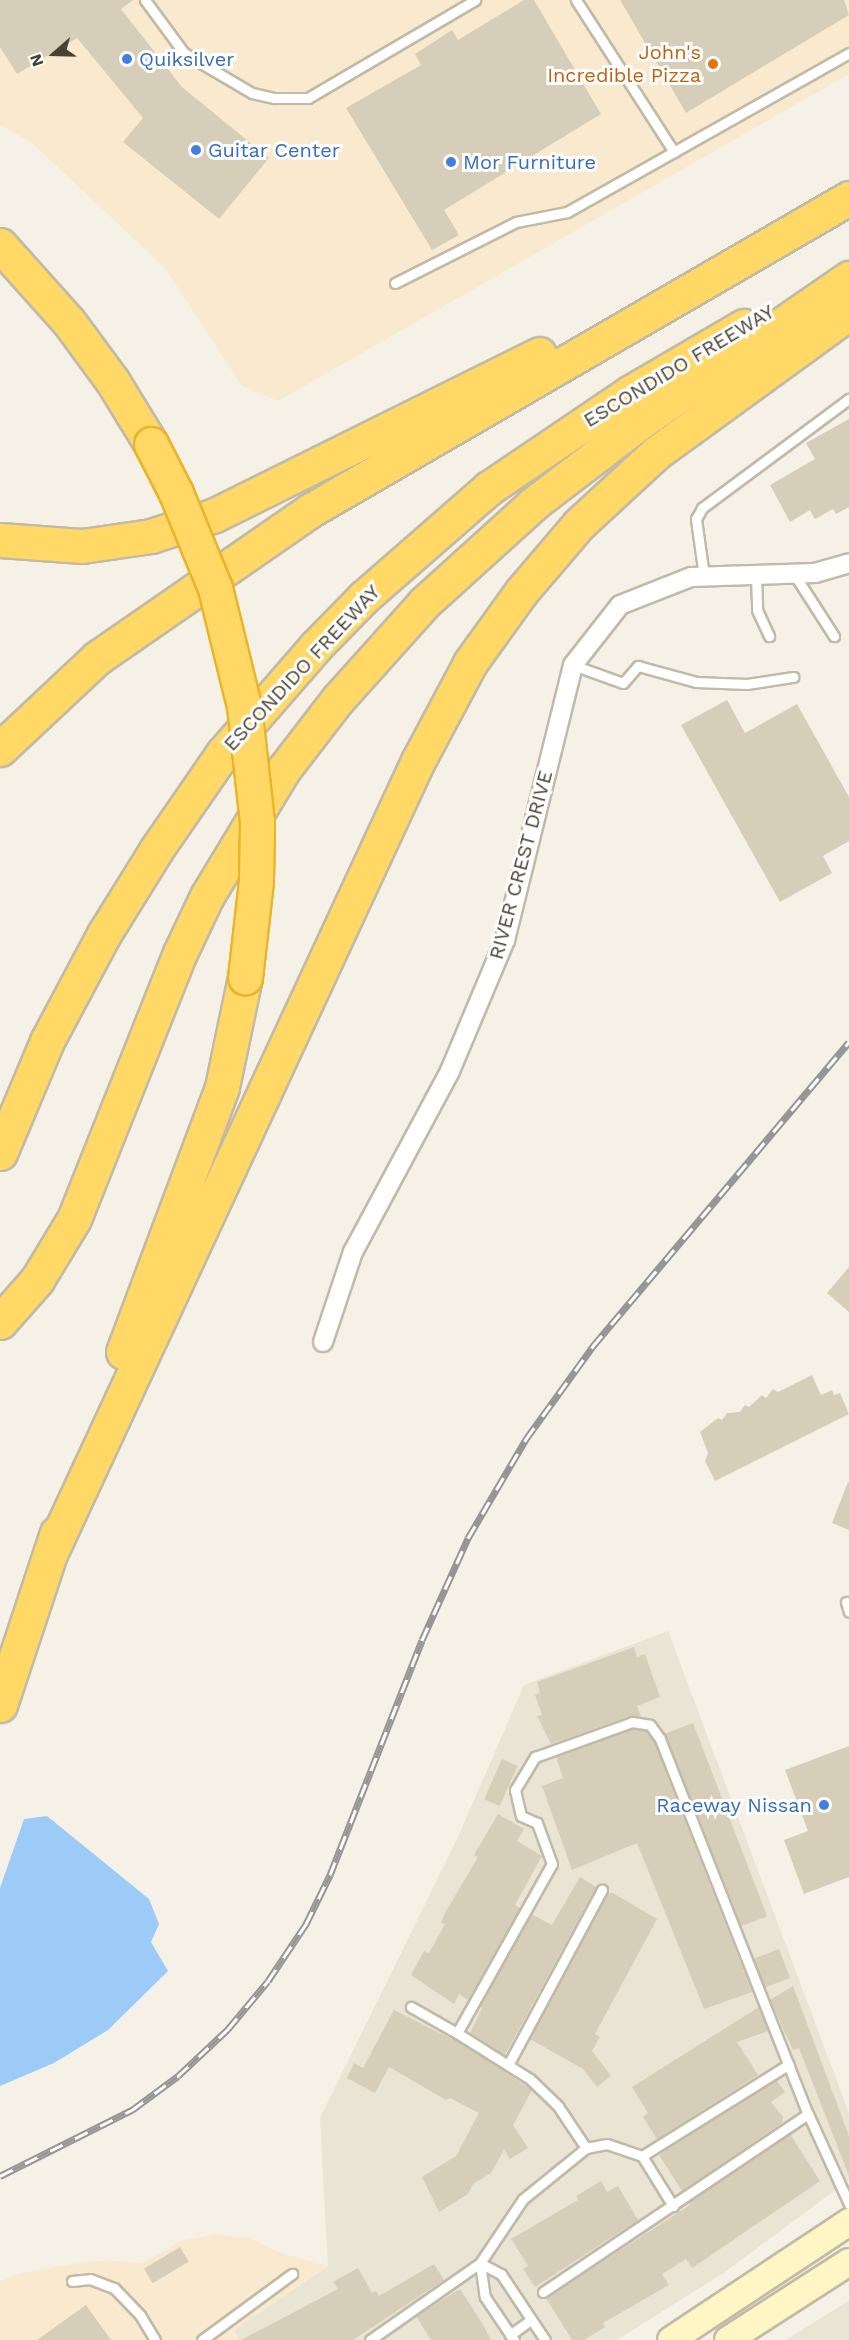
<!DOCTYPE html>
<html>
<head>
<meta charset="utf-8">
<style>
  body { margin:0 }
  #map { position:relative; width:849px; height:2340px; overflow:hidden; background:#f5f1e6; font-family:"Work Sans",sans-serif }
  div>[style] { position:absolute }
  [style*='--x'] { left:calc(var(--x)*1px); top:calc(var(--y)*1px); width:calc(var(--w)*1px); rotate:calc(var(--a)*1deg) }
  .residential>* { inset:0; background:#e9e4d3 }
  .commercial>* { inset:0; background:#f9eacf }
  .water>* { inset:0; background:#9ccbf7 }
  .building>* { inset:0; background:#d7ceba; transform-origin:0 0 }
  .roads { filter:drop-shadow(2px 0 #c1baa7) drop-shadow(-2px 0 #c1baa7) drop-shadow(0 2px #c1baa7) drop-shadow(0 -2px #c1baa7) }
  .lane>* { height:9px; margin:-4.5px; padding:0 4.5px; transform-origin:4.5px; border-radius:4.5px; background:#fff }
  .street>* { height:18px; margin:-9px; padding:0 9px; transform-origin:9px; border-radius:9px; background:#fff }
  .secondary>* { height:26px; margin:-13px; padding:0 13px; transform-origin:13px; border-radius:13px; background:#fff5c5 }
  .highway>* { height:33px; margin:-16.5px; padding:0 16.5px; transform-origin:16.5px; border-radius:16.5px; background:#ffd866 }
  .rail>* { height:7px; margin-top:-3.5px; transform-origin:0; background:repeating-linear-gradient(90deg,#fff 0 14px,#969696 0 28px); box-sizing:border-box; border-block:2px solid #969696 }
  .bridges { filter:drop-shadow(2px 0 #ecb328) drop-shadow(-2px 0 #ecb328) drop-shadow(0 2px #ecb328) drop-shadow(0 -2px #ecb328) }
  .highway-bridge>* { height:33px; margin:-16.5px; padding:0 16.5px; transform-origin:16.5px; border-radius:16.5px; background:#ffd866 }
  .dots>* { width:16px; height:16px; translate:-50% -50%; box-sizing:border-box; border:3px solid #fff; border-radius:50% }
  span { translate:-50% -50%; white-space:nowrap; text-align:center; line-height:1.15; -webkit-text-stroke:6px #fff; paint-order:stroke }
  .food-label { font-size:20px; color:#c56008 }
  .right { translate:-100% -50%; text-align:right }
  .shop-label { font-size:20px; color:#366cbe }
  .left { translate:0 -50%; text-align:left }
  .street-label { font-size:20px; color:#484234 }
  .north { position:absolute; left:24px; top:24px; width:60px; height:60px; -webkit-text-stroke:4px #fff; paint-order:stroke; rotate:250deg; font-size:16px; font-weight:700; line-height:24px; text-align:center; color:#484234 }
  .north::after { content:''; display:block; margin:auto; width:21px; height:27px; background:#484234; clip-path:polygon(50% 0,100% 100%,50% 72%,0 100%) }
</style>
</head>
<body>
<div id="map">
  <div class="residential">
    <i style="clip-path:polygon(668px 1631px,849px 2113px,849px 2180px,725px 2272px,617px 2340px,240px 2340px,234px 2330px,328px 2266px,320px 2118px,458px 1837px,524px 1685px)"></i>
    <i style="clip-path:polygon(849px 2300px,849px 2340px,786px 2340px,848px 2301px)"></i>
  </div>
  <div class="commercial">
    <i style="clip-path:polygon(0 0,849px 0,849px 74px,278px 401px,242px 386px,164px 267px,32px 143px,0 125px)"></i>
    <i style="clip-path:polygon(217px 2234px,252px 2239px,281px 2253px,328px 2266px,234px 2330px,240px 2340px,0 2340px,0 2281px,18px 2274px,72px 2264px,107px 2260px,142px 2263px,181px 2241px)"></i>
  </div>
  <div class="water">
    <i style="clip-path:polygon(47px 1816px,149px 1899px,159px 1924px,151px 1942px,168px 1971px,108px 2030px,54px 2063px,0 2086px,0 1888px,24px 1819px)"></i>
  </div>
  <div class="building">
    <i style="clip-path:polygon(0 0,133px 0,121px 9px,182px 87px,269px 158px,219px 219px,123px 142px,143px 118px,77px 38px,17px 74px,0 47px)"></i>
    <i style="clip-path:polygon(524px 0,534px 0,601px 114px,444px 210px,459px 235px,432px 250px,346px 108px,421px 65px,415px 54px,452px 30px,458px 40px)"></i>
    <i style="clip-path:polygon(620px 0,844px 0,849px 15px,686px 113px)"></i>
    <i style="clip-path:polygon(849px 419px,849px 507px,836px 514px,833px 509px,815px 519px,810px 510px,790px 522px,770px 485px,815px 459px,806px 443px)"></i>
    <i style="clip-path:polygon(727px 700px,745px 733px,797px 704px,849px 797px,849px 841px,823px 856px,832px 873px,780px 902px,681px 725px)"></i>
    <i style="clip-path:polygon(849px 1267px,849px 1312px,827px 1293px)"></i>
    <i style="clip-path:polygon(812px 1375px,821px 1395px,832px 1390px,834px 1395px,840px 1393px,849px 1414px,715px 1481px,705px 1461px,708px 1453px,700px 1432px,718px 1418px,722px 1420px,727px 1413px,740px 1412px,745px 1405px,749px 1407px,762px 1395px,766px 1398px,773px 1389px,778px 1392px)"></i>
    <i style="clip-path:polygon(848px 1482px,849px 1483px,849px 1530px,832px 1523px)"></i>
    <i style="clip-path:polygon(634px 1647px,637px 1657px,645px 1654px,660px 1697px,637px 1706px,641px 1717px,630px 1716px,551px 1744px,537px 1716px,542px 1715px,535px 1695px,540px 1693px,537px 1682px)"></i>
    <i style="left:693px;top:1723px;width:207px;height:31px;rotate:69deg"></i>
    <i style="clip-path:polygon(633px 1729px,646px 1731px,654px 1742px,752px 1992px,704px 2009px,637px 1843px,572px 1870px,542px 1786px,563px 1778px,556px 1757px)"></i>
    <i style="clip-path:polygon(849px 1746px,849px 1877px,804px 1894px,784px 1840px,808px 1831px,785px 1770px)"></i>
    <i style="left:502px;top:1759px;width:17px;height:44px;rotate:24deg"></i>
    <i style="clip-path:polygon(498px 1814px,524px 1829px,517px 1841px,542px 1856px,515px 1905px,520px 1908px,468px 2000px,459px 1994px,454px 2004px,411px 1975px,424px 1951px,429px 1953px,445px 1924px,441px 1923px,445px 1913px,478px 1857px,474px 1855px)"></i>
    <i style="clip-path:polygon(580px 1877px,596px 1887px,505px 2055px,470px 2033px,482px 2008px,480px 2006px,531px 1914px,552px 1925px)"></i>
    <i style="clip-path:polygon(613px 1893px,657px 1919px,595px 2034px,600px 2037px,592px 2051px,611px 2076px,597px 2087px,583px 2069px,530px 2039px,607px 1894px)"></i>
    <i style="left:779px;top:1949px;width:31px;height:27px;rotate:69deg"></i>
    <i style="clip-path:polygon(793px 1986px,849px 2136px,849px 2176px,799px 2048px,793px 2050px,770px 2000px)"></i>
    <i style="clip-path:polygon(759px 2007px,768px 2031px,737px 2042px,758px 2075px,657px 2139px,643px 2117px,648px 2113px,632px 2087px)"></i>
    <i style="clip-path:polygon(394px 2010px,464px 2045px,532px 2090px,513px 2125px,528px 2148px,510px 2159px,504px 2150px,491px 2173px,473px 2184px,468px 2194px,439px 2212px,422px 2177px,456px 2156px,479px 2113px,450px 2098px,446px 2100px,389px 2067px,375px 2093px,347px 2078px,354px 2063px,363px 2068px)"></i>
    <i style="clip-path:polygon(776px 2080px,785px 2092px,771px 2102px,783px 2117px,782px 2123px,682px 2191px,659px 2155px)"></i>
    <i style="clip-path:polygon(790px 2134px,820px 2181px,692px 2268px,686px 2259px,662px 2274px,669px 2285px,603px 2323px,605px 2327px,584px 2340px,572px 2340px,546px 2298px,690px 2205px,689px 2202px)"></i>
    <i style="clip-path:polygon(601px 2181px,607px 2192px,618px 2186px,638px 2220px,535px 2287px,523px 2269px,528px 2266px,511px 2239px,578px 2200px,576px 2196px)"></i>
    <i style="left:180px;top:2247px;width:17px;height:42px;rotate:59deg"></i>
    <i style="clip-path:polygon(434px 2264px,444px 2280px,353px 2340px,241px 2340px,338px 2289px,333px 2282px,358px 2268px,372px 2293px,376px 2291px,379px 2296px)"></i>
    <i style="clip-path:polygon(460px 2289px,482px 2323px,491px 2340px,431px 2340px,416px 2316px)"></i>
    <i style="clip-path:polygon(86px 2305px,111px 2340px,37px 2340px)"></i>
  </div>
  <div class="roads">
    <div class="lane">
      <i style="--x:145;--y:0;--w:66;--a:53.7"></i>
      <i style="--x:184;--y:53;--w:79;--a:30.5"></i>
      <i style="--x:252;--y:93;--w:23;--a:13"></i>
      <i style="--x:274;--y:98;--w:34;--a:0"></i>
      <i style="--x:308;--y:98;--w:194;--a:-30.4"></i>
      <i style="--x:576;--y:0;--w:181;--a:57.2"></i>
      <i style="--x:395;--y:283;--w:136;--a:-26.8"></i>
      <i style="--x:516;--y:222;--w:52;--a:-11.1"></i>
      <i style="--x:567;--y:212;--w:324;--a:-29.4"></i>
      <i style="--x:794;--y:574;--w:74;--a:57.2"></i>
      <i style="--x:756;--y:575;--w:35;--a:88"></i>
      <i style="--x:757;--y:610;--w:29;--a:65"></i>
      <i style="--x:704;--y:576;--w:58;--a:-98"></i>
      <i style="--x:696;--y:519;--w:13;--a:-61"></i>
      <i style="--x:702;--y:508;--w:183;--a:-36.6"></i>
      <i style="--x:573;--y:665;--w:53;--a:19.8"></i>
      <i style="--x:623;--y:683;--w:23;--a:-49"></i>
      <i style="--x:638;--y:666;--w:60;--a:15.4"></i>
      <i style="--x:696;--y:682;--w:51;--a:2.2"></i>
      <i style="--x:747;--y:684;--w:47;--a:-8.7"></i>
      <i style="--x:846;--y:1602;--w:10;--a:73"></i>
      <i style="--x:411;--y:2007;--w:53;--a:29.5"></i>
      <i style="--x:508;--y:2065;--w:199;--a:-61.8"></i>
      <i style="--x:586;--y:2148;--w:21;--a:-11"></i>
      <i style="--x:607;--y:2144;--w:37;--a:19"></i>
      <i style="--x:642;--y:2156;--w:173;--a:-32"></i>
      <i style="--x:642;--y:2156;--w:59;--a:58.2"></i>
      <i style="--x:480;--y:2263;--w:24;--a:28"></i>
      <i style="--x:501;--y:2274;--w:79;--a:56.3"></i>
      <i style="--x:480;--y:2263;--w:34;--a:82"></i>
      <i style="--x:485;--y:2297;--w:52;--a:56"></i>
      <i style="--x:72;--y:2281;--w:18;--a:-6"></i>
      <i style="--x:90;--y:2279;--w:26;--a:21"></i>
      <i style="--x:114;--y:2288;--w:37;--a:46"></i>
      <i style="--x:140;--y:2315;--w:29;--a:59"></i>
      <i style="--x:543;--y:2292;--w:319;--a:-33.9"></i>
      <i style="--x:510;--y:2335;--w:26;--a:-36"></i>
      <i style="--x:202;--y:2340;--w:112;--a:-36.3"></i>
      <i style="--x:370;--y:2340;--w:134;--a:-35"></i>
      <i style="--x:480;--y:2263;--w:77;--a:-56.1"></i>
      <i style="--x:523;--y:2199;--w:81;--a:-39"></i>
      <i style="--x:586;--y:2148;--w:50;--a:-123.7"></i>
      <i style="--x:558;--y:2106;--w:39;--a:-136"></i>
      <i style="--x:530;--y:2079;--w:86;--a:-147.8"></i>
      <i style="--x:457;--y:2033;--w:194;--a:-60.7"></i>
      <i style="--x:552;--y:1864;--w:44;--a:-110.1"></i>
      <i style="--x:537;--y:1823;--w:17;--a:-156"></i>
      <i style="--x:521;--y:1816;--w:27;--a:-103"></i>
      <i style="--x:515;--y:1790;--w:39;--a:-59"></i>
      <i style="--x:535;--y:1757;--w:103;--a:-19.8"></i>
      <i style="--x:632;--y:1722;--w:18;--a:9"></i>
      <i style="--x:650;--y:1725;--w:17;--a:54"></i>
      <i style="--x:660;--y:1739;--w:403;--a:68.5"></i>
      <i style="--x:808;--y:2114;--w:99;--a:65.5"></i>
    </div>
    <div class="street">
      <i style="--x:323;--y:1342;--w:95;--a:-71.6"></i>
      <i style="--x:353;--y:1252;--w:205;--a:-61.8"></i>
      <i style="--x:450;--y:1071;--w:142;--a:-67.2"></i>
      <i style="--x:505;--y:940;--w:283;--a:-76.1"></i>
      <i style="--x:573;--y:665;--w:76;--a:-51.9"></i>
      <i style="--x:620;--y:605;--w:76;--a:-21.5"></i>
      <i style="--x:691;--y:577;--w:124;--a:-1.8"></i>
      <i style="--x:815;--y:573;--w:35;--a:-16"></i>
    </div>
    <div class="secondary">
      <i style="--x:671;--y:2340;--w:214;--a:-33.5"></i>
      <i style="--x:728;--y:2340;--w:144;--a:-32.8"></i>
    </div>
    <div class="highway">
      <i style="--x:0;--y:245;--w:103;--a:48.1"></i>
      <i style="--x:69;--y:322;--w:74;--a:53.7"></i>
      <i style="--x:113;--y:382;--w:73;--a:58.5"></i>
      <i style="--x:0;--y:540;--w:82;--a:4.2"></i>
      <i style="--x:82;--y:546;--w:70;--a:-8.2"></i>
      <i style="--x:151;--y:536;--w:67;--a:-18.2"></i>
      <i style="--x:215;--y:515;--w:362;--a:-26.4"></i>
      <i style="--x:0;--y:749;--w:133;--a:-43.2"></i>
      <i style="--x:97;--y:658;--w:260;--a:-34.7"></i>
      <i style="--x:311;--y:510;--w:622;--a:-30.11"></i>
      <i style="--x:0;--y:1153;--w:121;--a:-67.2"></i>
      <i style="--x:47;--y:1041;--w:121;--a:-62"></i>
      <i style="--x:104;--y:934;--w:99;--a:-58.2"></i>
      <i style="--x:156;--y:850;--w:118;--a:-55.4"></i>
      <i style="--x:223;--y:753;--w:142;--a:-49"></i>
      <i style="--x:316;--y:646;--w:69;--a:-45.6"></i>
      <i style="--x:364;--y:597;--w:166;--a:-41.1"></i>
      <i style="--x:489;--y:488;--w:171;--a:-34.1"></i>
      <i style="--x:631;--y:392;--w:131;--a:-30.3"></i>
      <i style="--x:0;--y:1322;--w:56;--a:-48.6"></i>
      <i style="--x:37;--y:1280;--w:71;--a:-58.8"></i>
      <i style="--x:74;--y:1219;--w:286;--a:-68.3"></i>
      <i style="--x:180;--y:953;--w:63;--a:-64.7"></i>
      <i style="--x:207;--y:896;--w:149;--a:-58.8"></i>
      <i style="--x:284;--y:769;--w:88;--a:-52.4"></i>
      <i style="--x:338;--y:699;--w:129;--a:-48.1"></i>
      <i style="--x:424;--y:603;--w:147;--a:-42.2"></i>
      <i style="--x:533;--y:504;--w:142;--a:-37.3"></i>
      <i style="--x:646;--y:418;--w:247;--a:-34.6"></i>
      <i style="--x:123;--y:1352;--w:283;--a:-69.5"></i>
      <i style="--x:222;--y:1087;--w:112;--a:-78.2"></i>
      <i style="--x:50;--y:1554;--w:874;--a:-65.11"></i>
      <i style="--x:418;--y:761;--w:111;--a:-62"></i>
      <i style="--x:470;--y:663;--w:87;--a:-54.3"></i>
      <i style="--x:521;--y:592;--w:89;--a:-49.5"></i>
      <i style="--x:579;--y:524;--w:105;--a:-42.7"></i>
      <i style="--x:656;--y:453;--w:238;--a:-36"></i>
      <i style="--x:0;--y:1705;--w:181;--a:-71.7"></i>
    </div>
  </div>
  <div class="rail">
    <i style="--x:0;--y:2176;--w:148;--a:-26.6"></i>
    <i style="--x:132;--y:2110;--w:57;--a:-36.5"></i>
    <i style="--x:178;--y:2076;--w:69;--a:-43.2"></i>
    <i style="--x:228;--y:2029;--w:62;--a:-50.2"></i>
    <i style="--x:268;--y:1981;--w:69;--a:-56.3"></i>
    <i style="--x:306;--y:1924;--w:55;--a:-63.9"></i>
    <i style="--x:330;--y:1875;--w:252;--a:-68.6"></i>
    <i style="--x:422;--y:1640;--w:112;--a:-65.7"></i>
    <i style="--x:468;--y:1538;--w:115;--a:-59.6"></i>
    <i style="--x:526;--y:1439;--w:115;--a:-54.2"></i>
    <i style="--x:593;--y:1346;--w:397;--a:-49.9"></i>
  </div>
  <div class="bridges">
    <div class="highway-bridge">
      <i style="--x:151;--y:444;--w:55;--a:63"></i>
      <i style="--x:176;--y:493;--w:103;--a:67.7"></i>
      <i style="--x:215;--y:588;--w:122;--a:76.2"></i>
      <i style="--x:244;--y:706;--w:117;--a:83.6"></i>
      <i style="--x:257;--y:822;--w:59;--a:91"></i>
      <i style="--x:256;--y:881;--w:97;--a:96.5"></i>
    </div>
  </div>
  <div class="dots">
    <i style="left:127px;top:59px;background:#3f7fe0"></i>
    <i style="left:713px;top:64px;background:#e8710a"></i>
    <i style="left:196px;top:150px;background:#3f7fe0"></i>
    <i style="left:451px;top:162px;background:#3f7fe0"></i>
    <i style="left:824px;top:1805px;background:#3f7fe0"></i>
  </div>
  <div class="food-label">
    <span class="right" style="left:701px;top:64px">John's<br>Incredible Pizza</span>
  </div>
  <div class="shop-label">
    <span class="left" style="left:139px;top:59px">Quiksilver</span>
    <span class="left" style="left:208px;top:150px">Guitar Center</span>
    <span class="left" style="left:463px;top:162px">Mor Furniture</span>
    <span class="right" style="left:812px;top:1805px">Raceway Nissan</span>
  </div>
  <div class="street-label">
    <span style="left:679px;top:366px;rotate:-31deg">ESCONDIDO FREEWAY</span>
    <span style="left:302px;top:668px;rotate:-47deg">ESCONDIDO FREEWAY</span>
    <span style="left:521px;top:865px;rotate:-75deg">RIVER CREST DRIVE</span>
  </div>
  <div class="north">N</div>
</div>
</body>
</html>
